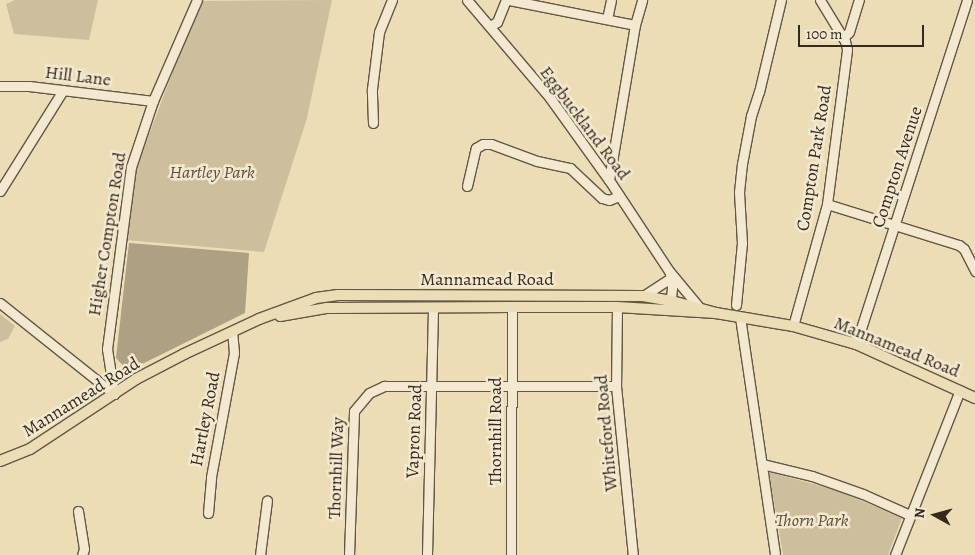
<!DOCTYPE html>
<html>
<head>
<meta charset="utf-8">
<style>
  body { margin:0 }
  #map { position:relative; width:975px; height:555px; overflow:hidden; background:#ecddb7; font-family:Alegreya,serif }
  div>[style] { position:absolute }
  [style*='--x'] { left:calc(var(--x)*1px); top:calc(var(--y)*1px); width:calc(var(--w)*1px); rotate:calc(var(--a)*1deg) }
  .green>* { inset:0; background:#cdbf9d }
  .water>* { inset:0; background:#ada083 }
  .roads { filter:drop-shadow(1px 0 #625744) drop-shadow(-1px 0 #625744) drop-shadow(0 1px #625744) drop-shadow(0 -1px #625744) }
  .minor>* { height:9px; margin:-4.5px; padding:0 4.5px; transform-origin:4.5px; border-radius:4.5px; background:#f3e9d0 }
  .major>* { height:10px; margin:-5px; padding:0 5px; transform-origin:5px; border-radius:5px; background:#ecddb7 }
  span { translate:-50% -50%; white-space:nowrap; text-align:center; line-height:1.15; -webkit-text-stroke:5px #f3e9d0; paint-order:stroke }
  .street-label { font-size:18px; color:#342a1d }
  .park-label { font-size:18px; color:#5a4f3d; font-style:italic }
  .north { position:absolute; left:910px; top:490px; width:50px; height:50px; -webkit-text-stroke:4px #f3e9d0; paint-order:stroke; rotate:277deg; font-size:14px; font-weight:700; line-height:20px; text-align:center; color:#342a1d }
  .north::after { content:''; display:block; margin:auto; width:18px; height:22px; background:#342a1d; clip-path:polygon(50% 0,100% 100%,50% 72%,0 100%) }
  .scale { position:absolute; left:798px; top:25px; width:126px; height:22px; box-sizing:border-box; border:2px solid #342a1d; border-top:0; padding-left:6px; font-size:15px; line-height:18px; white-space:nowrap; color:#342a1d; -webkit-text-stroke:4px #f3e9d0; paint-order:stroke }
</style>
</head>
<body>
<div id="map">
  <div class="green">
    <i style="clip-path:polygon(15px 0,98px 0,89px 40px,14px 34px,6px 4px)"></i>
    <i style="clip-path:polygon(332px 0,307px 118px,264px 252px,126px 240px,136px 169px,178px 58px,203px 1px)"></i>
    <i style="clip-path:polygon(0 314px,15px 326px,8px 339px,0 342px)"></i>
    <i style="clip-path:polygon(769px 472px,839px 491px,902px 518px,888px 555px,783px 555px)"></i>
  </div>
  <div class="water">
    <i style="clip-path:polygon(129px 243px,249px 253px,245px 313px,128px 371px,116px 358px)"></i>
  </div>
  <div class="roads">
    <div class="minor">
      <i style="--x:467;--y:0;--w:128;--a:49.7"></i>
      <i style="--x:550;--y:98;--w:101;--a:54.3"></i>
      <i style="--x:609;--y:180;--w:109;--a:56.6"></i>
      <i style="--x:669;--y:271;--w:47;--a:50.2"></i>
      <i style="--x:509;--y:0;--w:128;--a:11.2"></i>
      <i style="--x:607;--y:19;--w:19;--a:-78"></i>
      <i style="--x:490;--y:26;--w:8;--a:-30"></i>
      <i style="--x:497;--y:22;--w:24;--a:-68"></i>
      <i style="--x:843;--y:38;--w:8;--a:-45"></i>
      <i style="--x:849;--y:32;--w:34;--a:-73"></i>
      <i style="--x:0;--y:86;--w:29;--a:0"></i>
      <i style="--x:29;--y:86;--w:125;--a:6.9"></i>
      <i style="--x:373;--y:123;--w:34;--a:-92"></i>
      <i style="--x:372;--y:89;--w:57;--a:-83"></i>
      <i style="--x:379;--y:32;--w:35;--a:-68"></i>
      <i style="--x:609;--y:180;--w:157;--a:-80.5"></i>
      <i style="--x:635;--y:25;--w:26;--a:-74"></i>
      <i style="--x:467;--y:186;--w:39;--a:-77"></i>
      <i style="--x:476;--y:148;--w:8;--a:-30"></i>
      <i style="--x:483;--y:144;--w:8;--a:0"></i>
      <i style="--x:491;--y:144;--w:49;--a:20.3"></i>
      <i style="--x:537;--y:161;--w:34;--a:12"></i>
      <i style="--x:570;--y:168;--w:44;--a:43.2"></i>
      <i style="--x:602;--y:198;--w:7;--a:16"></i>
      <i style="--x:609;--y:200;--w:11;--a:-22"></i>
      <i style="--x:0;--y:191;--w:119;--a:-58"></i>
      <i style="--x:827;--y:204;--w:138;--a:17.3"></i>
      <i style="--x:959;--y:245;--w:6;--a:39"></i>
      <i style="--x:964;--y:249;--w:25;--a:63"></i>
      <i style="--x:670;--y:273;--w:15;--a:82"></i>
      <i style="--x:672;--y:288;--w:19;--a:96"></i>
      <i style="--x:643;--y:296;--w:33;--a:-33"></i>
      <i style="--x:0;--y:303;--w:146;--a:38.6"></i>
      <i style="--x:736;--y:305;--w:62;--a:-84.5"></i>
      <i style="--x:742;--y:243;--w:51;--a:-93.4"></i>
      <i style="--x:739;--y:192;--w:28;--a:-84"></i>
      <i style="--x:742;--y:164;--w:49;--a:-79.4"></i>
      <i style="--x:751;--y:116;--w:25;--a:-72"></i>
      <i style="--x:759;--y:92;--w:95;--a:-76.6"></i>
      <i style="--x:617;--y:307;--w:79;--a:90.7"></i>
      <i style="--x:616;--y:386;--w:170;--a:84.3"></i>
      <i style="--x:740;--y:317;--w:241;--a:81.6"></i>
      <i style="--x:793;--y:326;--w:127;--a:-74.4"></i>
      <i style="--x:827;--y:204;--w:156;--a:-82.6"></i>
      <i style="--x:847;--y:49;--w:8;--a:-104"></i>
      <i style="--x:845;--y:41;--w:48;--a:-121.4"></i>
      <i style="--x:856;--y:344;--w:361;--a:-72.1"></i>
      <i style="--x:114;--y:394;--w:46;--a:-98.8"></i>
      <i style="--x:107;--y:349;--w:184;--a:-82.5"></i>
      <i style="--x:131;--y:167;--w:70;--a:-71.6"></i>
      <i style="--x:153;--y:101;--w:110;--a:-66.5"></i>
      <i style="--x:762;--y:464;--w:51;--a:13.5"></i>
      <i style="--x:812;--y:476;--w:54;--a:19.4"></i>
      <i style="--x:863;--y:494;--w:51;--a:24.1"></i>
      <i style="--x:78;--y:511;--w:38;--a:81"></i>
      <i style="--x:84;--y:549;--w:6;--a:108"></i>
      <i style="--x:208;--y:513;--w:36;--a:-85"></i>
      <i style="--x:211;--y:477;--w:126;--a:-79.5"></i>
      <i style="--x:234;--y:353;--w:21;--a:-95"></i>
      <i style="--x:260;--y:555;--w:55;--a:-82.7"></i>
      <i style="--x:349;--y:555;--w:144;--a:-88"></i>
      <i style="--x:354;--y:411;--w:23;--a:-50"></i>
      <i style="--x:369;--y:393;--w:17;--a:-25"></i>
      <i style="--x:384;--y:386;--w:232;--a:0"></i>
      <i style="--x:427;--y:555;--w:247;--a:-88.6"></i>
      <i style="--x:511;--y:555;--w:248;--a:-89.8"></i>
      <i style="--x:895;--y:555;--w:177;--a:-68.5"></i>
    </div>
    <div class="major">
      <i style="--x:280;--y:316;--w:48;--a:-9.7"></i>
      <i style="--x:327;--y:308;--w:185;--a:-0.3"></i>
      <i style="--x:512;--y:307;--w:105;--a:0"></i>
      <i style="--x:617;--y:307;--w:99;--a:3.5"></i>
      <i style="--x:716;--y:313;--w:78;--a:9.6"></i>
      <i style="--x:793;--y:326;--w:66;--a:15.9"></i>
      <i style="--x:856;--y:344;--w:131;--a:24.4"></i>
      <i style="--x:0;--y:461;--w:32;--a:-22"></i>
      <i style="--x:30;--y:449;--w:127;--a:-33.4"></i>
      <i style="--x:136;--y:379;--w:54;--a:-27.5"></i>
      <i style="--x:184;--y:354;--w:83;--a:-25"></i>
      <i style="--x:259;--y:319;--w:61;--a:-20.2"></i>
      <i style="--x:316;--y:298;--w:22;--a:-8"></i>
      <i style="--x:338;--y:295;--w:305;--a:0.2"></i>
      <i style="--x:643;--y:296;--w:29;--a:10"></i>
      <i style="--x:672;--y:301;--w:46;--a:15.3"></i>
    </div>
  </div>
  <div class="street-label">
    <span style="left:78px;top:76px;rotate:7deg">Hill Lane</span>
    <span style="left:585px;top:123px;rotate:53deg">Eggbuckland Road</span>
    <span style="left:814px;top:158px;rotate:-81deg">Compton Park Road</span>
    <span style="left:897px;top:167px;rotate:-72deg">Compton Avenue</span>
    <span style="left:107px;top:234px;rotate:-81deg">Higher Compton Road</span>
    <span style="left:487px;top:279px">Mannamead Road</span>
    <span style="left:897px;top:347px;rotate:22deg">Mannamead Road</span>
    <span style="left:81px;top:397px;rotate:-32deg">Mannamead Road</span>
    <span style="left:205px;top:419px;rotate:-79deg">Hartley Road</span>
    <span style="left:414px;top:431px;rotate:-88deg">Vapron Road</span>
    <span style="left:495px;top:431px;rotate:-90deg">Thornhill Road</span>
    <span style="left:606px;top:433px;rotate:-95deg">Whiteford Road</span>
    <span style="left:336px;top:468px;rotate:-88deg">Thornhill Way</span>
  </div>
  <div class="park-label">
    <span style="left:212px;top:172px">Hartley Park</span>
    <span style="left:812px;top:520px">Thorn Park</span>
  </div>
  <div class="north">N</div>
  <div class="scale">100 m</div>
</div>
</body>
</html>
